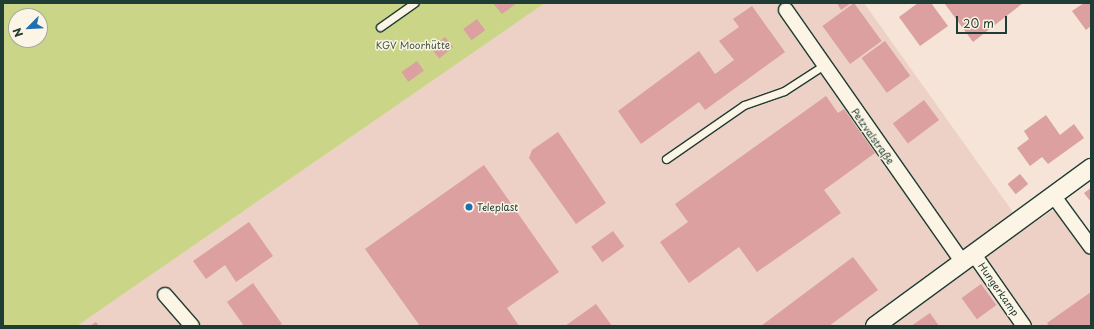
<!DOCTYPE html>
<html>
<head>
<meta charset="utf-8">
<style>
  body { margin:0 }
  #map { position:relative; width:1094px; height:329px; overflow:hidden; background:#f5e4d7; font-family:"Playpen Sans",sans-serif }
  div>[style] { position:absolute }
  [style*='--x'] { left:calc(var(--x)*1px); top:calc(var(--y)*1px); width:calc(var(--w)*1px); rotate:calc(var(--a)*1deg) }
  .built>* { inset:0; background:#edd0c6 }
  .green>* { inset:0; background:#cad588 }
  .building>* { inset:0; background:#dba09f; transform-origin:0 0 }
  .roads { filter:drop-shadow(1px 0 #1f3d34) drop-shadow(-1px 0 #1f3d34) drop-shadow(0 1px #1f3d34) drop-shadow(0 -1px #1f3d34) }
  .service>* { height:7px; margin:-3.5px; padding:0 3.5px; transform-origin:3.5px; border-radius:3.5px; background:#fcf5e5 }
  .minor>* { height:14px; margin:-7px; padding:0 7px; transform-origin:7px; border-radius:7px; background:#fcf5e5 }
  .tertiary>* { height:18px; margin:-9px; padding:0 9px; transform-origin:9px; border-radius:9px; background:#fcf5e5 }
  .dots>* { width:11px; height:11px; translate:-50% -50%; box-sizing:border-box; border:2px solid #fcf5e5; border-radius:50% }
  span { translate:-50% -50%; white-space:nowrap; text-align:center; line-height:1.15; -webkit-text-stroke:3px #fcf5e5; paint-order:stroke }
  .park-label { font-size:10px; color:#415b45 }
  .street-label { font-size:10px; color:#1f3d34 }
  .poi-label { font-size:10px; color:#1f3d34 }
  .left { translate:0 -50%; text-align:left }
  .frame { position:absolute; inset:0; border:4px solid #1f3d34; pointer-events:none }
  .north { position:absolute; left:8px; top:8px; width:40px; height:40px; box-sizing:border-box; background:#fcf5e5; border:1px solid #a4ab9e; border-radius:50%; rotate:246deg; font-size:11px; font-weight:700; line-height:16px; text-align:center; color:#1f3d34 }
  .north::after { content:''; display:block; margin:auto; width:14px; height:18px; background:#1f6fb2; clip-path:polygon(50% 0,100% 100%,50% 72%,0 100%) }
  .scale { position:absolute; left:956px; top:16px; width:51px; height:18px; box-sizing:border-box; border:2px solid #1f3d34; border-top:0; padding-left:5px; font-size:12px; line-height:14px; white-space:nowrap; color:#1f3d34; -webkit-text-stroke:3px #fcf5e5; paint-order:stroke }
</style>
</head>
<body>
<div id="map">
  <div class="built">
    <i style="clip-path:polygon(545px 3px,864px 3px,1025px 229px,1056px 208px,1091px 258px,1091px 326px,77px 326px)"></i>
  </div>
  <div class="green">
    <i style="clip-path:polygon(evenodd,3px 3px,545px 3px,77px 326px,3px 326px,3px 3px,16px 16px,40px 16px,40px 40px,16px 40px,16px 16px)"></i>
  </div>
  <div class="building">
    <i style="clip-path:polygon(493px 3px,517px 3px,502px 14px)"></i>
    <i style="clip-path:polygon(837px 3px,851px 3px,841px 10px)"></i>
    <i style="left:854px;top:3px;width:47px;height:39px;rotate:54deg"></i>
    <i style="clip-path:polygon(918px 3px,931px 3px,948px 26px,920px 46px,899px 17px)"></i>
    <i style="clip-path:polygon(1023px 3px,973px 42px,945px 4px,946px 3px)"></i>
    <i style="clip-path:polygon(1084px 3px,1091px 3px,1091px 26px,1086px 30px,1072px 11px)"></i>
    <i style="clip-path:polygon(752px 6px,785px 52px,705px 110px,699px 102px,641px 144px,618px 111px,699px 51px,715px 74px,734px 60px,719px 41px,739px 27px,733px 19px)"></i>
    <i style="left:477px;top:19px;width:14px;height:17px;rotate:54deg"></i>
    <i style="left:445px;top:37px;width:13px;height:18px;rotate:51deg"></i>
    <i style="left:885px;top:41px;width:43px;height:29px;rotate:54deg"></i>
    <i style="left:417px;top:61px;width:12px;height:19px;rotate:55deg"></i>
    <i style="clip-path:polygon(826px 96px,838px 113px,844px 109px,875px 153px,824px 190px,841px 213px,757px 272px,739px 247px,689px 283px,660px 242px,688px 222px,675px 204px)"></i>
    <i style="left:924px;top:100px;width:25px;height:39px;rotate:53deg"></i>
    <i style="clip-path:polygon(1046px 115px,1060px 135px,1074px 124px,1084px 138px,1048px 164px,1042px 157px,1030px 166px,1017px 148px,1029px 139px,1024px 131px)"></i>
    <i style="clip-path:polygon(558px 132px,606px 203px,576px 224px,529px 158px,532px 150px)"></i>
    <i style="clip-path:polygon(484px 165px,559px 272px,507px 308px,519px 326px,420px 326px,365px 249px)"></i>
    <i style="left:1020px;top:174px;width:13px;height:16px;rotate:51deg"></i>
    <i style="clip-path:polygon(1091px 188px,1091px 202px,1084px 193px)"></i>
    <i style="clip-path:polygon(249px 222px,273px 256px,236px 282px,225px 265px,206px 279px,193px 261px)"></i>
    <i style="left:613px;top:231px;width:19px;height:27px;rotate:54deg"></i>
    <i style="clip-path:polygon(853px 257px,878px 290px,829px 326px,761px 326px)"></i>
    <i style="clip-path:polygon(253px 283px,282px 324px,279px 326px,244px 326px,227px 302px)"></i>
    <i style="left:981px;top:284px;width:26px;height:24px;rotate:54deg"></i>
    <i style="clip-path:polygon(1091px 292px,1091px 326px,1049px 326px,1047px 323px)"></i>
    <i style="clip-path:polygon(596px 304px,612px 326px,565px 326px)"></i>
    <i style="clip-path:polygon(930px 313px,939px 326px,911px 326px)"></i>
    <i style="clip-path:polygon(96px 322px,99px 326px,90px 326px)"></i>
  </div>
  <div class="roads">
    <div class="service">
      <i style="--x:380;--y:27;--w:42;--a:-35.2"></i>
      <i style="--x:666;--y:159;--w:95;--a:-34.7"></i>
      <i style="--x:744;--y:105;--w:42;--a:-19.3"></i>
      <i style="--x:784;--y:91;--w:48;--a:-33"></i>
    </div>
    <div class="minor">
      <i style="--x:786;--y:10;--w:307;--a:55"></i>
      <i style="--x:1053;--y:195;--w:64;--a:53.8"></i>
      <i style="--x:973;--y:253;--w:89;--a:55.1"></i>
      <i style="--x:165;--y:295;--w:41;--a:48.9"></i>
    </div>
    <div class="tertiary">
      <i style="--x:875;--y:326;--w:268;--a:-36.2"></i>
    </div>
  </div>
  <div class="dots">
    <i style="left:469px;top:207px;background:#1f6fb2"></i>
  </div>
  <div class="park-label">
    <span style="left:413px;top:45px">KGV Moorhütte</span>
  </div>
  <div class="street-label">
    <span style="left:873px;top:136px;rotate:55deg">Petzvalstraße</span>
    <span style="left:999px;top:289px;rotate:55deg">Hungerkamp</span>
  </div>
  <div class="poi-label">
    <span class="left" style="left:477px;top:207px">Teleplast</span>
  </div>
  <div class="frame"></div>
  <div class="north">N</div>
  <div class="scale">20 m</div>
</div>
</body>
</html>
